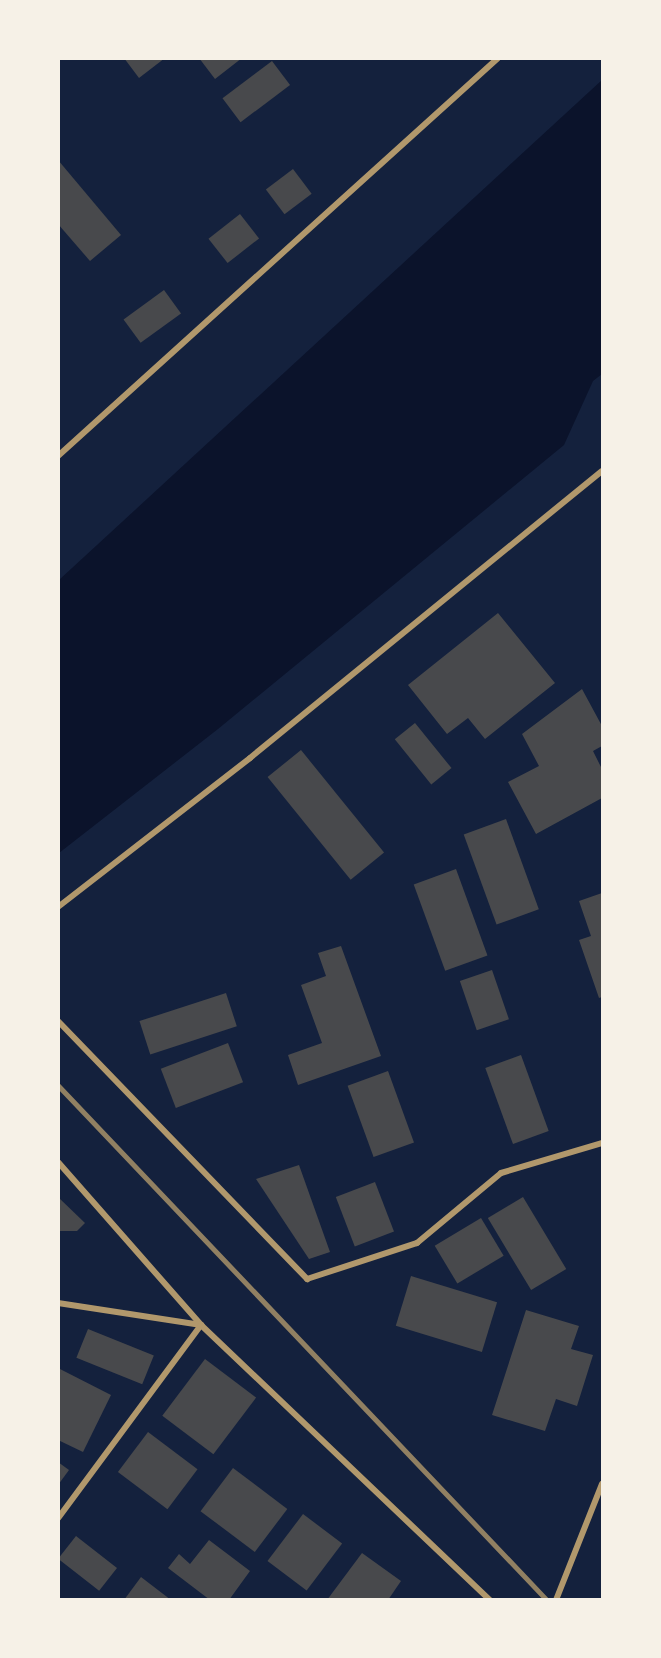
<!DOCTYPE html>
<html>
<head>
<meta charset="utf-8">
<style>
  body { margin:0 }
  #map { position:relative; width:661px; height:1658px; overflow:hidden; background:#14213d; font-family:"Varela Round",sans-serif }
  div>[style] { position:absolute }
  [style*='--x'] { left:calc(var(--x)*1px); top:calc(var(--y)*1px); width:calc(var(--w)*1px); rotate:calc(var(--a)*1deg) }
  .water>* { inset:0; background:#0b132b }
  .building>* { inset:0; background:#48494c; transform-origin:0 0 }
  .minor>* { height:6px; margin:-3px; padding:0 3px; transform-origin:3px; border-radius:3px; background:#b1986c }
  .rail>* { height:4.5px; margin:-2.25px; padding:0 2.25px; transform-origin:2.25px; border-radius:2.25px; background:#918062 }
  span { translate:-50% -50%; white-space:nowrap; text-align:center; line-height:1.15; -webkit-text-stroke:6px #f6f1e7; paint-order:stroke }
  .frame { position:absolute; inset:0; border:60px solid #f6f1e7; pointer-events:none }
</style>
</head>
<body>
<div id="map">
  <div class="water">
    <i style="clip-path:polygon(602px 80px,602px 374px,593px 381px,564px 445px,218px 729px,59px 853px,59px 580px)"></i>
  </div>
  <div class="building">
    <i style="clip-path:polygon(124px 58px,165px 58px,139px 78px)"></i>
    <i style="clip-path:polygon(199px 58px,242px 58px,215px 79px)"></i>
    <i style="left:272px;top:61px;width:30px;height:62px;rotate:53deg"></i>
    <i style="clip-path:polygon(58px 160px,121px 235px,90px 261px,58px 224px)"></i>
    <i style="left:293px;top:169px;width:31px;height:34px;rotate:53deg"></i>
    <i style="left:240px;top:214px;width:31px;height:40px;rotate:52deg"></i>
    <i style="left:164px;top:290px;width:29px;height:50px;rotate:54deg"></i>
    <i style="clip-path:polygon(498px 613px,555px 683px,485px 739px,468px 718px,447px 734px,408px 685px)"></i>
    <i style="clip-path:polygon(582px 689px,602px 726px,602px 746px,593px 751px,602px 769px,602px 798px,536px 834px,508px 782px,539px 766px,522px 734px)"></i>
    <i style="left:415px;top:723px;width:58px;height:26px;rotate:51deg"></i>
    <i style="left:301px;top:750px;width:132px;height:43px;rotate:51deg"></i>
    <i style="left:506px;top:819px;width:96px;height:45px;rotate:70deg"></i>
    <i style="left:456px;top:869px;width:92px;height:45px;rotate:70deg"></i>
    <i style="clip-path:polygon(602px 893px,602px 997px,599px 998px,579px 940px,591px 936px,579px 901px)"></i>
    <i style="clip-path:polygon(341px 946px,381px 1056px,298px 1085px,288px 1055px,322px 1043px,301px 985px,326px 976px,318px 953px)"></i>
    <i style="left:492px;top:970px;width:52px;height:34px;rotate:71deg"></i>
    <i style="left:226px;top:993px;width:35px;height:91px;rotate:72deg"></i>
    <i style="left:228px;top:1043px;width:42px;height:72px;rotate:69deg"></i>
    <i style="left:521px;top:1055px;width:81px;height:38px;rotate:70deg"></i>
    <i style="left:388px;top:1071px;width:76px;height:43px;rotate:70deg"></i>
    <i style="clip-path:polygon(299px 1165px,330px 1252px,309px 1259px,256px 1179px)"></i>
    <i style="left:375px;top:1182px;width:53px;height:42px;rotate:69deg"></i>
    <i style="clip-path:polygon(58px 1197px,85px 1223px,77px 1231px,58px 1231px)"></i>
    <i style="left:523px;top:1197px;width:84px;height:41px;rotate:59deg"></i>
    <i style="left:481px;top:1218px;width:44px;height:54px;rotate:59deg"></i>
    <i style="left:411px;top:1276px;width:90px;height:52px;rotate:17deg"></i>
    <i style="clip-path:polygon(526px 1310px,579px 1326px,571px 1349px,593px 1355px,577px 1406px,556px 1399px,545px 1431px,492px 1415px)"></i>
    <i style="left:88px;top:1329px;width:71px;height:31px;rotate:22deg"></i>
    <i style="left:205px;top:1359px;width:64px;height:71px;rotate:37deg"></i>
    <i style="clip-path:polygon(58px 1368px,111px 1395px,83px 1452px,58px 1440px)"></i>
    <i style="left:148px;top:1432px;width:62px;height:50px;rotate:37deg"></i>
    <i style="clip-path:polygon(58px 1462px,69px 1470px,58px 1485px)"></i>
    <i style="left:233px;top:1468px;width:68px;height:54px;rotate:37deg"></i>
    <i style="left:303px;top:1514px;width:49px;height:59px;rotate:37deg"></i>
    <i style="left:76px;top:1536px;width:52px;height:29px;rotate:38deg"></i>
    <i style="clip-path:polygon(209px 1540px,250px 1571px,229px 1600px,210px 1600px,168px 1568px,179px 1554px,190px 1564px)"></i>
    <i style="clip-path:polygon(362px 1553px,401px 1581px,388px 1600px,327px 1600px)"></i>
    <i style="clip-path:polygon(141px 1577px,171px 1600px,124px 1600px)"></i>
  </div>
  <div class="minor">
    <i style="--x:58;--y:456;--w:593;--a:-42.13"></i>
    <i style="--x:58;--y:907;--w:243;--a:-37.8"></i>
    <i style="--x:250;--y:758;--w:454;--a:-39.2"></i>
    <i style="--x:58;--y:1021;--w:359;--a:46"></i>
    <i style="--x:307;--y:1279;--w:116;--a:-18.1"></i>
    <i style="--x:417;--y:1243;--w:109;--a:-39.8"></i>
    <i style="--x:501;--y:1173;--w:105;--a:-16.5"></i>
    <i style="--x:58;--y:1162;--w:217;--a:48.7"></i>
    <i style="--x:201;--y:1325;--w:399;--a:43.6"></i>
    <i style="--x:58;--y:1303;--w:145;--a:8.7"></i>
    <i style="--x:201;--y:1325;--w:240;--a:126.5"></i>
    <i style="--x:556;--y:1600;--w:125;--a:-68.4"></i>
  </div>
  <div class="rail">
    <i style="--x:58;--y:1085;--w:710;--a:46.48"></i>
  </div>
  <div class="frame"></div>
</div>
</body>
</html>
